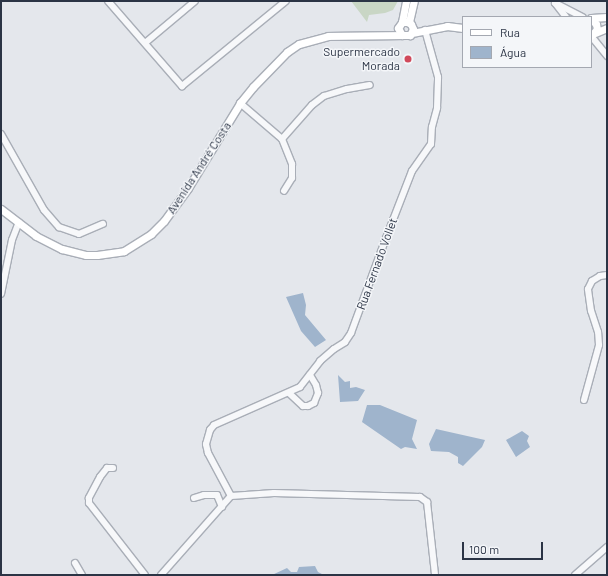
<!DOCTYPE html>
<html>
<head>
<meta charset="utf-8">
<style>
  body { margin:0 }
  #map { position:relative; width:608px; height:576px; overflow:hidden; background:#e4e7ec; font-family:Barlow,sans-serif }
  div>[style] { position:absolute }
  [style*='--x'] { left:calc(var(--x)*1px); top:calc(var(--y)*1px); width:calc(var(--w)*1px); rotate:calc(var(--a)*1deg) }
  .green>* { inset:0; background:#c9d6c5 }
  .water>* { inset:0; background:#9fb4cc }
  .roads { filter:drop-shadow(1px 0 #a9aeb7) drop-shadow(-1px 0 #a9aeb7) drop-shadow(0 1px #a9aeb7) drop-shadow(0 -1px #a9aeb7) }
  .minor>* { height:6px; margin:-3px; padding:0 3px; transform-origin:3px; border-radius:3px; background:#f7f8fa }
  .major>* { height:7px; margin:-3.5px; padding:0 3.5px; transform-origin:3.5px; border-radius:3.5px; background:#fff }
  .dots>* { width:11px; height:11px; translate:-50% -50%; box-sizing:border-box; border:2px solid #f4f6f9; border-radius:50% }
  span { translate:-50% -50%; white-space:nowrap; text-align:center; line-height:1.15; -webkit-text-stroke:3px #f4f6f9; paint-order:stroke }
  .poi-label { font-size:12px; color:#2b3445 }
  .right { translate:-100% -50%; text-align:right }
  .street-label { font-size:12px; color:#2b3445 }
  .frame { position:absolute; inset:0; border:2px solid #2b3445; pointer-events:none }
  .legend { position:absolute; left:462px; top:16px; width:130px; height:52px; box-sizing:border-box; background:#f4f6f9; border:1px solid #a4a8b1; margin:0; padding:5px 7px; list-style:none; font-size:12px; color:#2b3445 }
  .legend li { display:flex; align-items:center; gap:8px; height:20px }
  .legend b { width:20px; border:1px solid #a4a8b1 }
  .scale { position:absolute; left:462px; top:542px; width:81px; height:18px; box-sizing:border-box; border:2px solid #2b3445; border-top:0; padding-left:5px; font-size:12px; line-height:14px; white-space:nowrap; color:#2b3445; -webkit-text-stroke:3px #f4f6f9; paint-order:stroke }
</style>
</head>
<body>
<div id="map">
  <div class="green">
    <i style="clip-path:polygon(351px 1px,398px 1px,393px 10px,385px 13px,369px 15px,367px 22px)"></i>
  </div>
  <div class="water">
    <i style="clip-path:polygon(303px 293px,306px 305px,305px 315px,326px 340px,315px 347px,301px 331px,286px 297px)"></i>
    <i style="clip-path:polygon(338px 375px,345px 382px,350px 381px,350px 388px,356px 387px,365px 390px,358px 401px,340px 402px)"></i>
    <i style="clip-path:polygon(367px 405px,380px 405px,417px 420px,412px 439px,417px 449px,405px 447px,401px 449px,362px 422px)"></i>
    <i style="clip-path:polygon(436px 429px,485px 440px,482px 447px,463px 466px,458px 463px,458px 457px,449px 452px,431px 451px,429px 444px)"></i>
    <i style="clip-path:polygon(522px 431px,529px 436px,527px 441px,530px 447px,516px 457px,506px 440px)"></i>
    <i style="clip-path:polygon(315px 566px,318px 572px,324px 575px,272px 575px,287px 568px,291px 572px,297px 572px,299px 567px)"></i>
  </div>
  <div class="roads">
    <div class="minor">
      <i style="--x:108;--y:1;--w:113;--a:49"></i>
      <i style="--x:182;--y:86;--w:134;--a:-39.3"></i>
      <i style="--x:555;--y:3;--w:31;--a:27"></i>
      <i style="--x:555;--y:3;--w:18;--a:52"></i>
      <i style="--x:591;--y:36;--w:26;--a:51"></i>
      <i style="--x:145;--y:43;--w:65;--a:-40"></i>
      <i style="--x:240;--y:103;--w:55;--a:40.6"></i>
      <i style="--x:282;--y:139;--w:27;--a:68"></i>
      <i style="--x:292;--y:164;--w:14;--a:90"></i>
      <i style="--x:292;--y:178;--w:15;--a:122"></i>
      <i style="--x:1;--y:134;--w:87;--a:60.5"></i>
      <i style="--x:44;--y:210;--w:23;--a:49"></i>
      <i style="--x:59;--y:227;--w:21;--a:19"></i>
      <i style="--x:79;--y:234;--w:26;--a:-23"></i>
      <i style="--x:282;--y:139;--w:45;--a:-48.6"></i>
      <i style="--x:312;--y:105;--w:15;--a:-37"></i>
      <i style="--x:324;--y:96;--w:24;--a:-17"></i>
      <i style="--x:347;--y:89;--w:23;--a:-10"></i>
      <i style="--x:1;--y:294;--w:55;--a:-78.5"></i>
      <i style="--x:12;--y:240;--w:19;--a:-69"></i>
      <i style="--x:289;--y:393;--w:19;--a:43"></i>
      <i style="--x:303;--y:406;--w:5;--a:0"></i>
      <i style="--x:308;--y:406;--w:7;--a:-27"></i>
      <i style="--x:314;--y:403;--w:11;--a:-68"></i>
      <i style="--x:318;--y:393;--w:8;--a:-104"></i>
      <i style="--x:316;--y:385;--w:12;--a:-121"></i>
      <i style="--x:584;--y:400;--w:57;--a:-74.7"></i>
      <i style="--x:599;--y:345;--w:13;--a:-94"></i>
      <i style="--x:598;--y:332;--w:22;--a:-108"></i>
      <i style="--x:591;--y:311;--w:22;--a:-98"></i>
      <i style="--x:588;--y:289;--w:9;--a:-63"></i>
      <i style="--x:592;--y:281;--w:9;--a:-32"></i>
      <i style="--x:600;--y:276;--w:7;--a:-8"></i>
      <i style="--x:113;--y:468;--w:6;--a:180"></i>
      <i style="--x:107;--y:468;--w:11;--a:128"></i>
      <i style="--x:100;--y:477;--w:24;--a:118"></i>
      <i style="--x:89;--y:498;--w:5;--a:90"></i>
      <i style="--x:89;--y:503;--w:91;--a:52.1"></i>
      <i style="--x:231;--y:496;--w:49;--a:-118.1"></i>
      <i style="--x:208;--y:453;--w:9;--a:-103"></i>
      <i style="--x:206;--y:444;--w:15;--a:-74"></i>
      <i style="--x:210;--y:430;--w:6;--a:-51"></i>
      <i style="--x:214;--y:425;--w:94;--a:-23.8"></i>
      <i style="--x:300;--y:387;--w:33;--a:-52"></i>
      <i style="--x:320;--y:361;--w:18;--a:-41"></i>
      <i style="--x:334;--y:349;--w:13;--a:-32"></i>
      <i style="--x:345;--y:342;--w:11;--a:-56"></i>
      <i style="--x:351;--y:333;--w:101;--a:-69.8"></i>
      <i style="--x:386;--y:238;--w:72;--a:-68.8"></i>
      <i style="--x:412;--y:171;--w:33;--a:-55"></i>
      <i style="--x:431;--y:144;--w:17;--a:-87"></i>
      <i style="--x:432;--y:127;--w:20;--a:-75"></i>
      <i style="--x:437;--y:108;--w:31;--a:-88"></i>
      <i style="--x:438;--y:77;--w:49;--a:-105.5"></i>
      <i style="--x:194;--y:498;--w:10;--a:-17"></i>
      <i style="--x:204;--y:495;--w:13;--a:0"></i>
      <i style="--x:217;--y:495;--w:13;--a:67"></i>
      <i style="--x:75;--y:563;--w:14;--a:60"></i>
      <i style="--x:161;--y:575;--w:106;--a:-48.5"></i>
      <i style="--x:231;--y:496;--w:43;--a:-4"></i>
      <i style="--x:274;--y:493;--w:146;--a:1.6"></i>
      <i style="--x:420;--y:497;--w:9;--a:36"></i>
      <i style="--x:427;--y:502;--w:73;--a:83.7"></i>
      <i style="--x:575;--y:575;--w:43;--a:-41.2"></i>
    </div>
    <div class="major">
      <i style="--x:591;--y:18;--w:16;--a:-4"></i>
      <i style="--x:591;--y:19;--w:7;--a:45"></i>
      <i style="--x:596;--y:24;--w:5;--a:79"></i>
      <i style="--x:597;--y:29;--w:9;--a:131"></i>
      <i style="--x:402;--y:22;--w:5;--a:0"></i>
      <i style="--x:407;--y:22;--w:4;--a:27"></i>
      <i style="--x:411;--y:24;--w:5;--a:68"></i>
      <i style="--x:413;--y:29;--w:7;--a:117"></i>
      <i style="--x:410;--y:35;--w:8;--a:180"></i>
      <i style="--x:402;--y:35;--w:8;--a:-120"></i>
      <i style="--x:398;--y:28;--w:7;--a:-56"></i>
      <i style="--x:402;--y:22;--w:21;--a:-79"></i>
      <i style="--x:409;--y:22;--w:22;--a:-77"></i>
      <i style="--x:412;--y:33;--w:36;--a:-11"></i>
      <i style="--x:447;--y:26;--w:16;--a:7"></i>
      <i style="--x:595;--y:33;--w:13;--a:-23"></i>
      <i style="--x:1;--y:209;--w:44;--a:37.6"></i>
      <i style="--x:36;--y:236;--w:29;--a:27"></i>
      <i style="--x:62;--y:249;--w:25;--a:14"></i>
      <i style="--x:86;--y:255;--w:11;--a:0"></i>
      <i style="--x:97;--y:255;--w:27;--a:-8"></i>
      <i style="--x:124;--y:251;--w:32;--a:-32"></i>
      <i style="--x:151;--y:234;--w:18;--a:-45"></i>
      <i style="--x:164;--y:221;--w:41;--a:-54"></i>
      <i style="--x:188;--y:188;--w:100;--a:-58.5"></i>
      <i style="--x:240;--y:103;--w:21;--a:-51"></i>
      <i style="--x:253;--y:87;--w:49;--a:-45.8"></i>
      <i style="--x:287;--y:52;--w:14;--a:-34"></i>
      <i style="--x:299;--y:44;--w:30;--a:-15"></i>
      <i style="--x:328;--y:36;--w:74;--a:-0.8"></i>
    </div>
  </div>
  <div class="dots">
    <i style="left:408px;top:59px;background:#d1495b"></i>
  </div>
  <div class="poi-label">
    <span class="right" style="left:400px;top:59px">Supermercado<br>Morada</span>
  </div>
  <div class="street-label">
    <span style="left:199px;top:168px;rotate:-57deg">Avenida André Costa</span>
    <span style="left:377px;top:264px;rotate:-70deg">Rua Fernado Vollet</span>
  </div>
  <div class="frame"></div>
  <ul class="legend">
  <li><b style="height:5px;background:#fff"></b>Rua</li>
  <li><b style="height:11px;background:#9fb4cc"></b>Água</li>
  </ul>
  <div class="scale">100 m</div>
</div>
</body>
</html>
